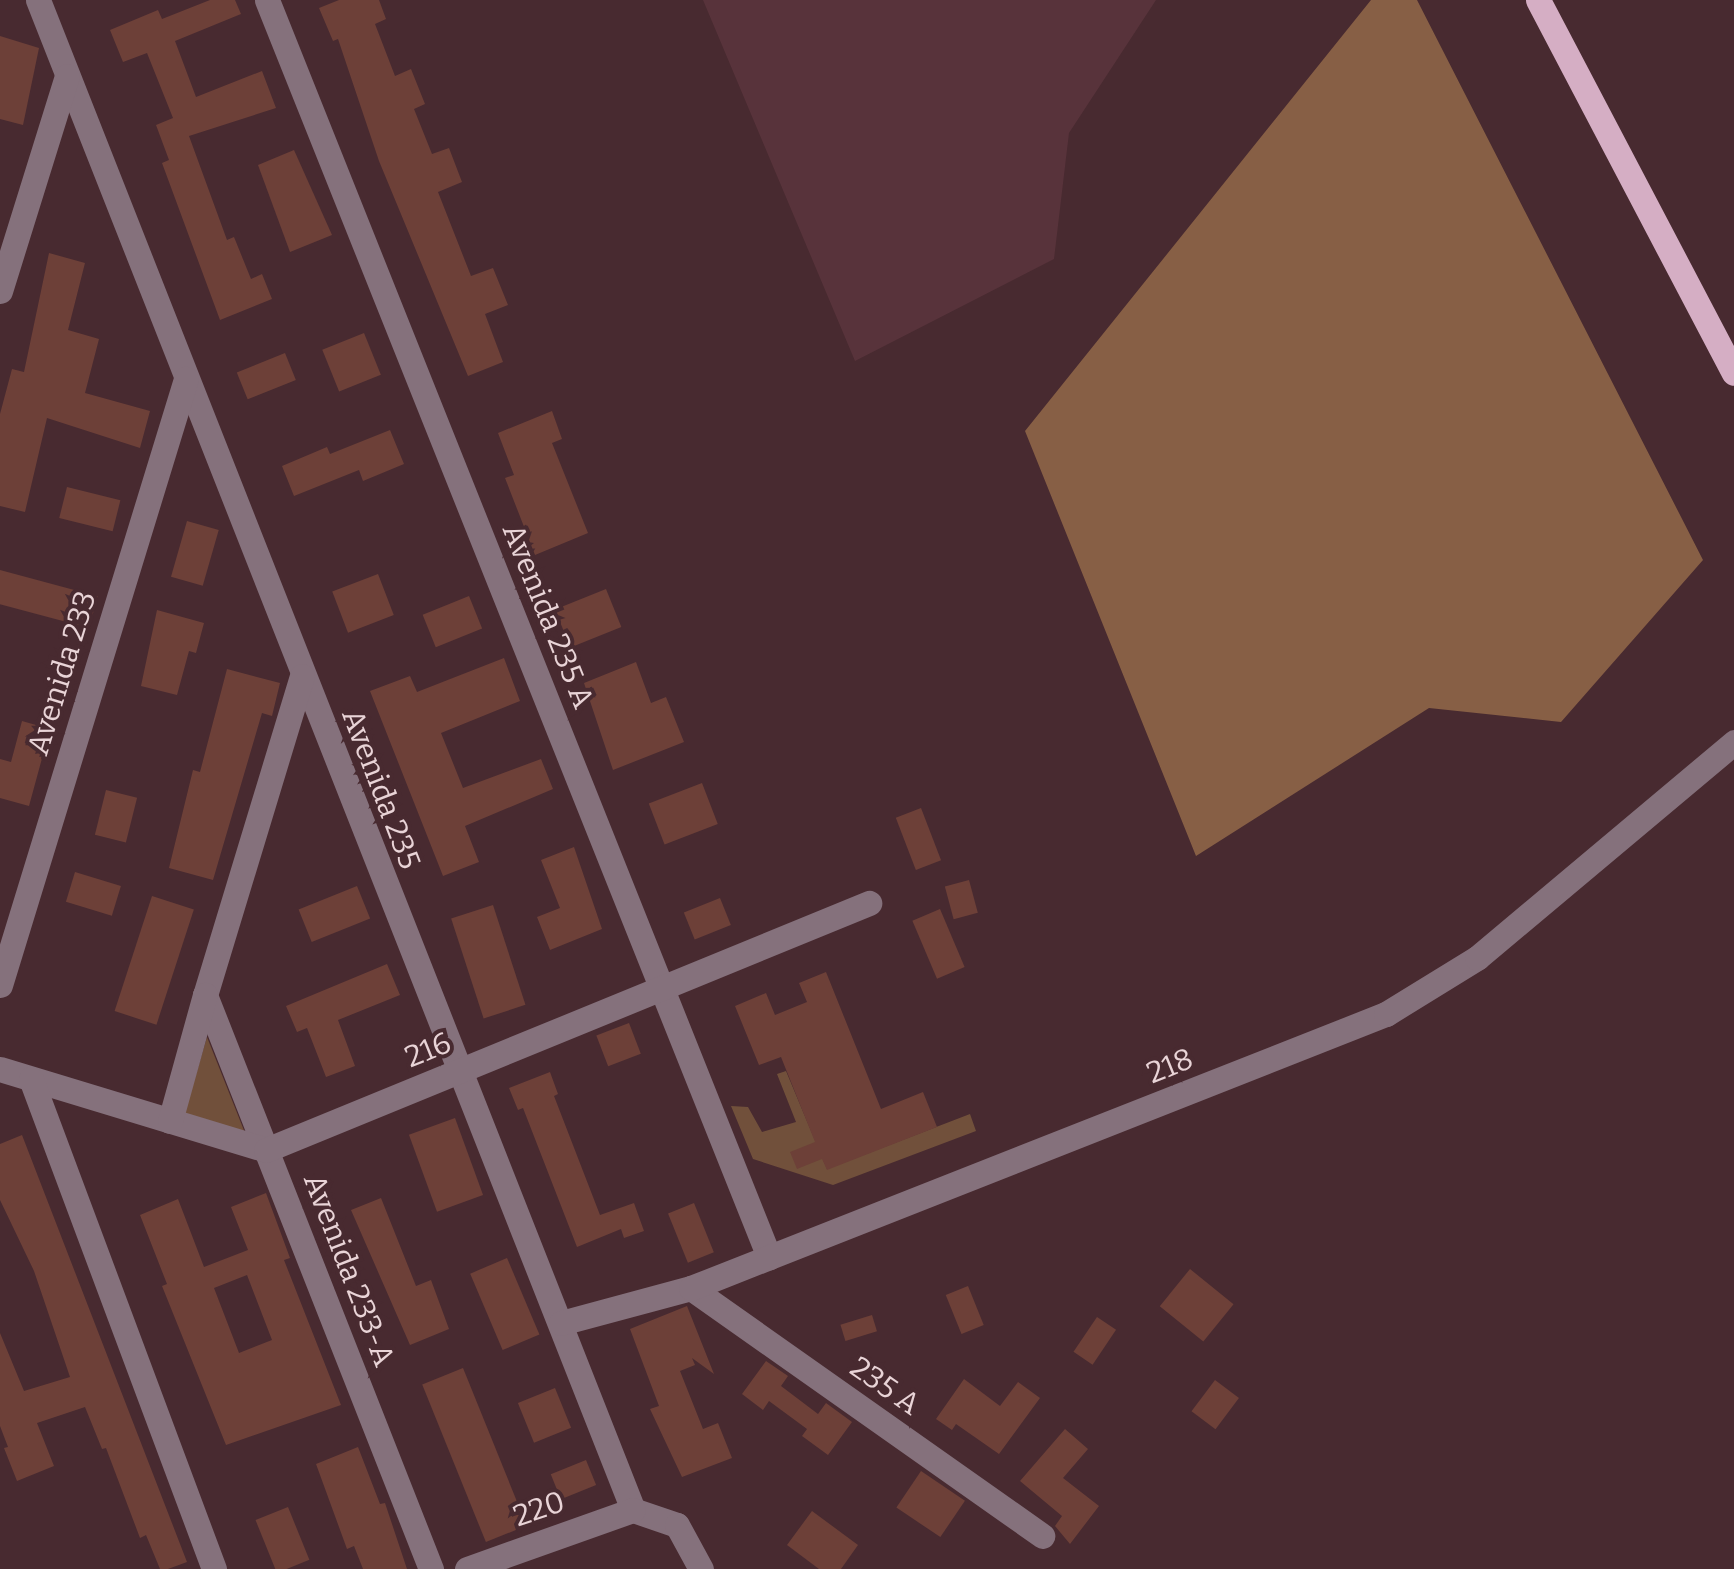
<!DOCTYPE html>
<html>
<head>
<meta charset="utf-8">
<style>
  body { margin:0 }
  #map { position:relative; width:1734px; height:1569px; overflow:hidden; background:#482a30; font-family:Bitter,serif }
  div>[style] { position:absolute }
  [style*='--x'] { left:calc(var(--x)*1px); top:calc(var(--y)*1px); width:calc(var(--w)*1px); rotate:calc(var(--a)*1deg) }
  .built>* { inset:0; background:#58333b }
  .green>* { inset:0; background:#71503b }
  .forest>* { inset:0; background:#875f45 }
  .building>* { inset:0; background:#6d4038; transform-origin:0 0 }
  .minor>* { height:25px; margin:-12.5px; padding:0 12.5px; transform-origin:12.5px; border-radius:12.5px; background:#85717c }
  .major>* { height:25px; margin:-12.5px; padding:0 12.5px; transform-origin:12.5px; border-radius:12.5px; background:#d5aec4 }
  span { translate:-50% -50%; white-space:nowrap; text-align:center; line-height:1.15; -webkit-text-stroke:8px #482a30; paint-order:stroke }
  .street-label { font-size:30px; color:#e9d4d7 }
</style>
</head>
<body>
<div id="map">
  <div class="built">
    <i style="clip-path:polygon(703px 0,1156px 0,1069px 133px,1054px 259px,855px 361px)"></i>
  </div>
  <div class="green">
    <i style="clip-path:polygon(207px 1037px,245px 1133px,184px 1115px)"></i>
    <i style="clip-path:polygon(786px 1071px,827px 1169px,970px 1114px,976px 1131px,833px 1185px,753px 1159px,731px 1106px,748px 1107px,762px 1132px,796px 1122px,777px 1074px)"></i>
  </div>
  <div class="forest">
    <i style="clip-path:polygon(1371px 0,1417px 0,1703px 560px,1561px 722px,1429px 708px,1196px 856px,1025px 431px)"></i>
  </div>
  <div class="building">
    <i style="clip-path:polygon(210px 0,235px 0,241px 14px,175px 41px,196px 97px,262px 71px,276px 108px,189px 136px,227px 240px,234px 237px,251px 279px,262px 274px,272px 299px,220px 320px,162px 163px,169px 160px,156px 125px,173px 118px,147px 53px,123px 62px,110px 30px,158px 10px,162px 19px)"></i>
    <i style="clip-path:polygon(339px 0,379px 0,386px 19px,375px 24px,395px 76px,411px 69px,425px 104px,414px 109px,432px 154px,449px 148px,462px 182px,438px 192px,471px 276px,493px 268px,508px 305px,485px 314px,503px 362px,468px 376px,379px 161px,338px 39px,333px 41px,319px 8px)"></i>
    <i style="clip-path:polygon(0 36px,39px 48px,23px 125px,0 119px)"></i>
    <i style="clip-path:polygon(294px 150px,332px 235px,290px 252px,258px 165px)"></i>
    <i style="clip-path:polygon(49px 253px,85px 263px,68px 330px,99px 339px,85px 393px,150px 411px,140px 448px,47px 418px,25px 512px,0 506px,0 414px,12px 369px,24px 372px)"></i>
    <i style="left:364px;top:333px;width:45px;height:45px;rotate:68deg"></i>
    <i style="left:285px;top:353px;width:29px;height:52px;rotate:68deg"></i>
    <i style="clip-path:polygon(552px 411px,562px 439px,552px 443px,588px 533px,535px 555px,505px 478px,514px 475px,498px 433px)"></i>
    <i style="clip-path:polygon(390px 430px,404px 464px,363px 481px,359px 470px,294px 496px,282px 466px,327px 447px,330px 454px)"></i>
    <i style="left:67px;top:487px;width:55px;height:32px;rotate:14deg"></i>
    <i style="left:187px;top:521px;width:33px;height:58px;rotate:16deg"></i>
    <i style="left:0;top:570px;width:101px;height:33px;rotate:15deg"></i>
    <i style="left:378px;top:574px;width:44px;height:49px;rotate:69deg"></i>
    <i style="left:606px;top:589px;width:41px;height:55px;rotate:68deg"></i>
    <i style="left:469px;top:596px;width:35px;height:50px;rotate:68deg"></i>
    <i style="clip-path:polygon(157px 610px,204px 623px,196px 653px,189px 651px,177px 695px,141px 686px)"></i>
    <i style="clip-path:polygon(504px 658px,520px 701px,441px 733px,463px 788px,541px 759px,553px 789px,465px 826px,479px 862px,443px 876px,370px 691px,410px 676px,417px 692px)"></i>
    <i style="clip-path:polygon(636px 662px,651px 703px,666px 697px,684px 742px,613px 770px,584px 683px)"></i>
    <i style="clip-path:polygon(227px 669px,280px 683px,272px 716px,262px 713px,213px 880px,169px 868px,193px 770px,200px 772px)"></i>
    <i style="clip-path:polygon(22px 721px,50px 729px,29px 806px,0 798px,0 759px,11px 762px)"></i>
    <i style="left:702px;top:783px;width:44px;height:57px;rotate:69deg"></i>
    <i style="left:106px;top:790px;width:32px;height:46px;rotate:14deg"></i>
    <i style="left:921px;top:808px;width:56px;height:27px;rotate:69deg"></i>
    <i style="clip-path:polygon(574px 847px,602px 929px,550px 950px,537px 917px,560px 908px,541px 860px)"></i>
    <i style="left:75px;top:872px;width:48px;height:31px;rotate:17deg"></i>
    <i style="left:969px;top:880px;width:34px;height:25px;rotate:75deg"></i>
    <i style="left:357px;top:886px;width:35px;height:63px;rotate:68deg"></i>
    <i style="left:152px;top:896px;width:44px;height:121px;rotate:18deg"></i>
    <i style="left:720px;top:898px;width:29px;height:39px;rotate:68deg"></i>
    <i style="left:493px;top:905px;width:105px;height:44px;rotate:72deg"></i>
    <i style="left:940px;top:909px;width:63px;height:30px;rotate:67deg"></i>
    <i style="clip-path:polygon(387px 964px,400px 995px,338px 1020px,355px 1066px,326px 1077px,307px 1028px,297px 1032px,286px 1006px)"></i>
    <i style="clip-path:polygon(826px 972px,881px 1109px,923px 1092px,937px 1127px,827px 1170px,822px 1159px,797px 1169px,790px 1152px,815px 1142px,781px 1057px,759px 1065px,735px 1006px,766px 993px,775px 1015px,807px 1002px,799px 983px)"></i>
    <i style="left:629px;top:1023px;width:33px;height:35px;rotate:69deg"></i>
    <i style="clip-path:polygon(550px 1072px,558px 1094px,554px 1096px,600px 1215px,634px 1203px,644px 1231px,624px 1238px,621px 1229px,577px 1247px,523px 1108px,518px 1110px,509px 1088px)"></i>
    <i style="left:455px;top:1118px;width:82px;height:49px;rotate:70deg"></i>
    <i style="clip-path:polygon(22px 1135px,187px 1562px,168px 1569px,160px 1569px,146px 1535px,140px 1538px,106px 1448px,102px 1449px,85px 1407px,37px 1423px,54px 1466px,17px 1481px,4px 1448px,8px 1447px,0 1426px,0 1333px,24px 1391px,70px 1377px,34px 1271px,0 1200px,0 1144px)"></i>
    <i style="clip-path:polygon(evenodd,266px 1193px,290px 1258px,284px 1260px,341px 1405px,226px 1445px,162px 1286px,167px 1284px,140px 1215px,178px 1199px,204px 1267px,248px 1250px,231px 1207px,266px 1193px,247px 1275px,272px 1340px,239px 1353px,214px 1288px,247px 1275px)"></i>
    <i style="clip-path:polygon(381px 1198px,416px 1286px,431px 1280px,449px 1329px,410px 1345px,351px 1210px)"></i>
    <i style="left:694px;top:1203px;width:53px;height:28px;rotate:68deg"></i>
    <i style="left:507px;top:1258px;width:83px;height:40px;rotate:67deg"></i>
    <i style="left:1190px;top:1269px;width:56px;height:48px;rotate:39deg"></i>
    <i style="left:968px;top:1286px;width:42px;height:24px;rotate:68deg"></i>
    <i style="clip-path:polygon(687px 1306px,714px 1374px,692px 1358px,695px 1365px,680px 1371px,703px 1429px,718px 1423px,732px 1458px,682px 1477px,650px 1409px,659px 1406px,630px 1329px)"></i>
    <i style="left:872px;top:1315px;width:17px;height:33px;rotate:73deg"></i>
    <i style="left:1097px;top:1317px;width:23px;height:42px;rotate:34deg"></i>
    <i style="clip-path:polygon(766px 1361px,788px 1376px,781px 1386px,818px 1414px,826px 1403px,852px 1422px,828px 1455px,802px 1436px,807px 1429px,769px 1401px,763px 1410px,742px 1394px)"></i>
    <i style="left:463px;top:1368px;width:170px;height:44px;rotate:68deg"></i>
    <i style="clip-path:polygon(964px 1379px,1000px 1406px,1018px 1382px,1040px 1398px,999px 1454px,956px 1424px,952px 1430px,936px 1419px)"></i>
    <i style="left:1215px;top:1380px;width:30px;height:39px;rotate:37deg"></i>
    <i style="left:555px;top:1388px;width:43px;height:40px;rotate:68deg"></i>
    <i style="clip-path:polygon(1065px 1429px,1088px 1449px,1063px 1478px,1099px 1506px,1070px 1544px,1055px 1526px,1062px 1516px,1020px 1481px)"></i>
    <i style="clip-path:polygon(358px 1447px,380px 1504px,385px 1503px,407px 1569px,363px 1569px,354px 1546px,347px 1549px,316px 1464px)"></i>
    <i style="left:586px;top:1460px;width:27px;height:38px;rotate:68deg"></i>
    <i style="left:921px;top:1471px;width:53px;height:44px;rotate:34deg"></i>
    <i style="left:288px;top:1507px;width:57px;height:35px;rotate:68deg"></i>
    <i style="clip-path:polygon(812px 1511px,858px 1545px,841px 1569px,819px 1569px,787px 1545px)"></i>
  </div>
  <div class="minor">
    <i style="--x:38;--y:0;--w:1623;--a:68.49"></i>
    <i style="--x:267;--y:0;--w:1354;--a:68.23"></i>
    <i style="--x:0;--y:291;--w:225;--a:-72.7"></i>
    <i style="--x:302;--y:676;--w:333;--a:106.9"></i>
    <i style="--x:205;--y:995;--w:617;--a:68.51"></i>
    <i style="--x:0;--y:985;--w:634;--a:-72.94"></i>
    <i style="--x:0;--y:1069;--w:278;--a:16.9"></i>
    <i style="--x:266;--y:1150;--w:652;--a:-22.27"></i>
    <i style="--x:31;--y:1079;--w:523;--a:69.52"></i>
    <i style="--x:170;--y:1121;--w:131;--a:-74.5"></i>
    <i style="--x:691;--y:1288;--w:430;--a:35.2"></i>
    <i style="--x:561;--y:1323;--w:135;--a:-15.1"></i>
    <i style="--x:691;--y:1288;--w:747;--a:-21.52"></i>
    <i style="--x:1386;--y:1014;--w:107;--a:-31.6"></i>
    <i style="--x:1477;--y:958;--w:336;--a:-40"></i>
    <i style="--x:633;--y:1510;--w:46;--a:18.8"></i>
    <i style="--x:677;--y:1525;--w:50;--a:61.4"></i>
    <i style="--x:467;--y:1569;--w:176;--a:-19.6"></i>
  </div>
  <div class="major">
    <i style="--x:1538;--y:0;--w:421;--a:62.3"></i>
  </div>
  <div class="street-label">
    <span style="left:548px;top:616px;rotate:68deg">Avenida 235 A</span>
    <span style="left:62px;top:673px;rotate:-73deg">Avenida 233</span>
    <span style="left:381px;top:789px;rotate:69deg">Avenida 235</span>
    <span style="left:428px;top:1050px;rotate:-22deg">216</span>
    <span style="left:1170px;top:1066px;rotate:-22deg">218</span>
    <span style="left:349px;top:1270px;rotate:69deg">Avenida 233-A</span>
    <span style="left:885px;top:1386px;rotate:35deg">235 A</span>
    <span style="left:539px;top:1509px;rotate:-19deg">220</span>
  </div>
</div>
</body>
</html>
